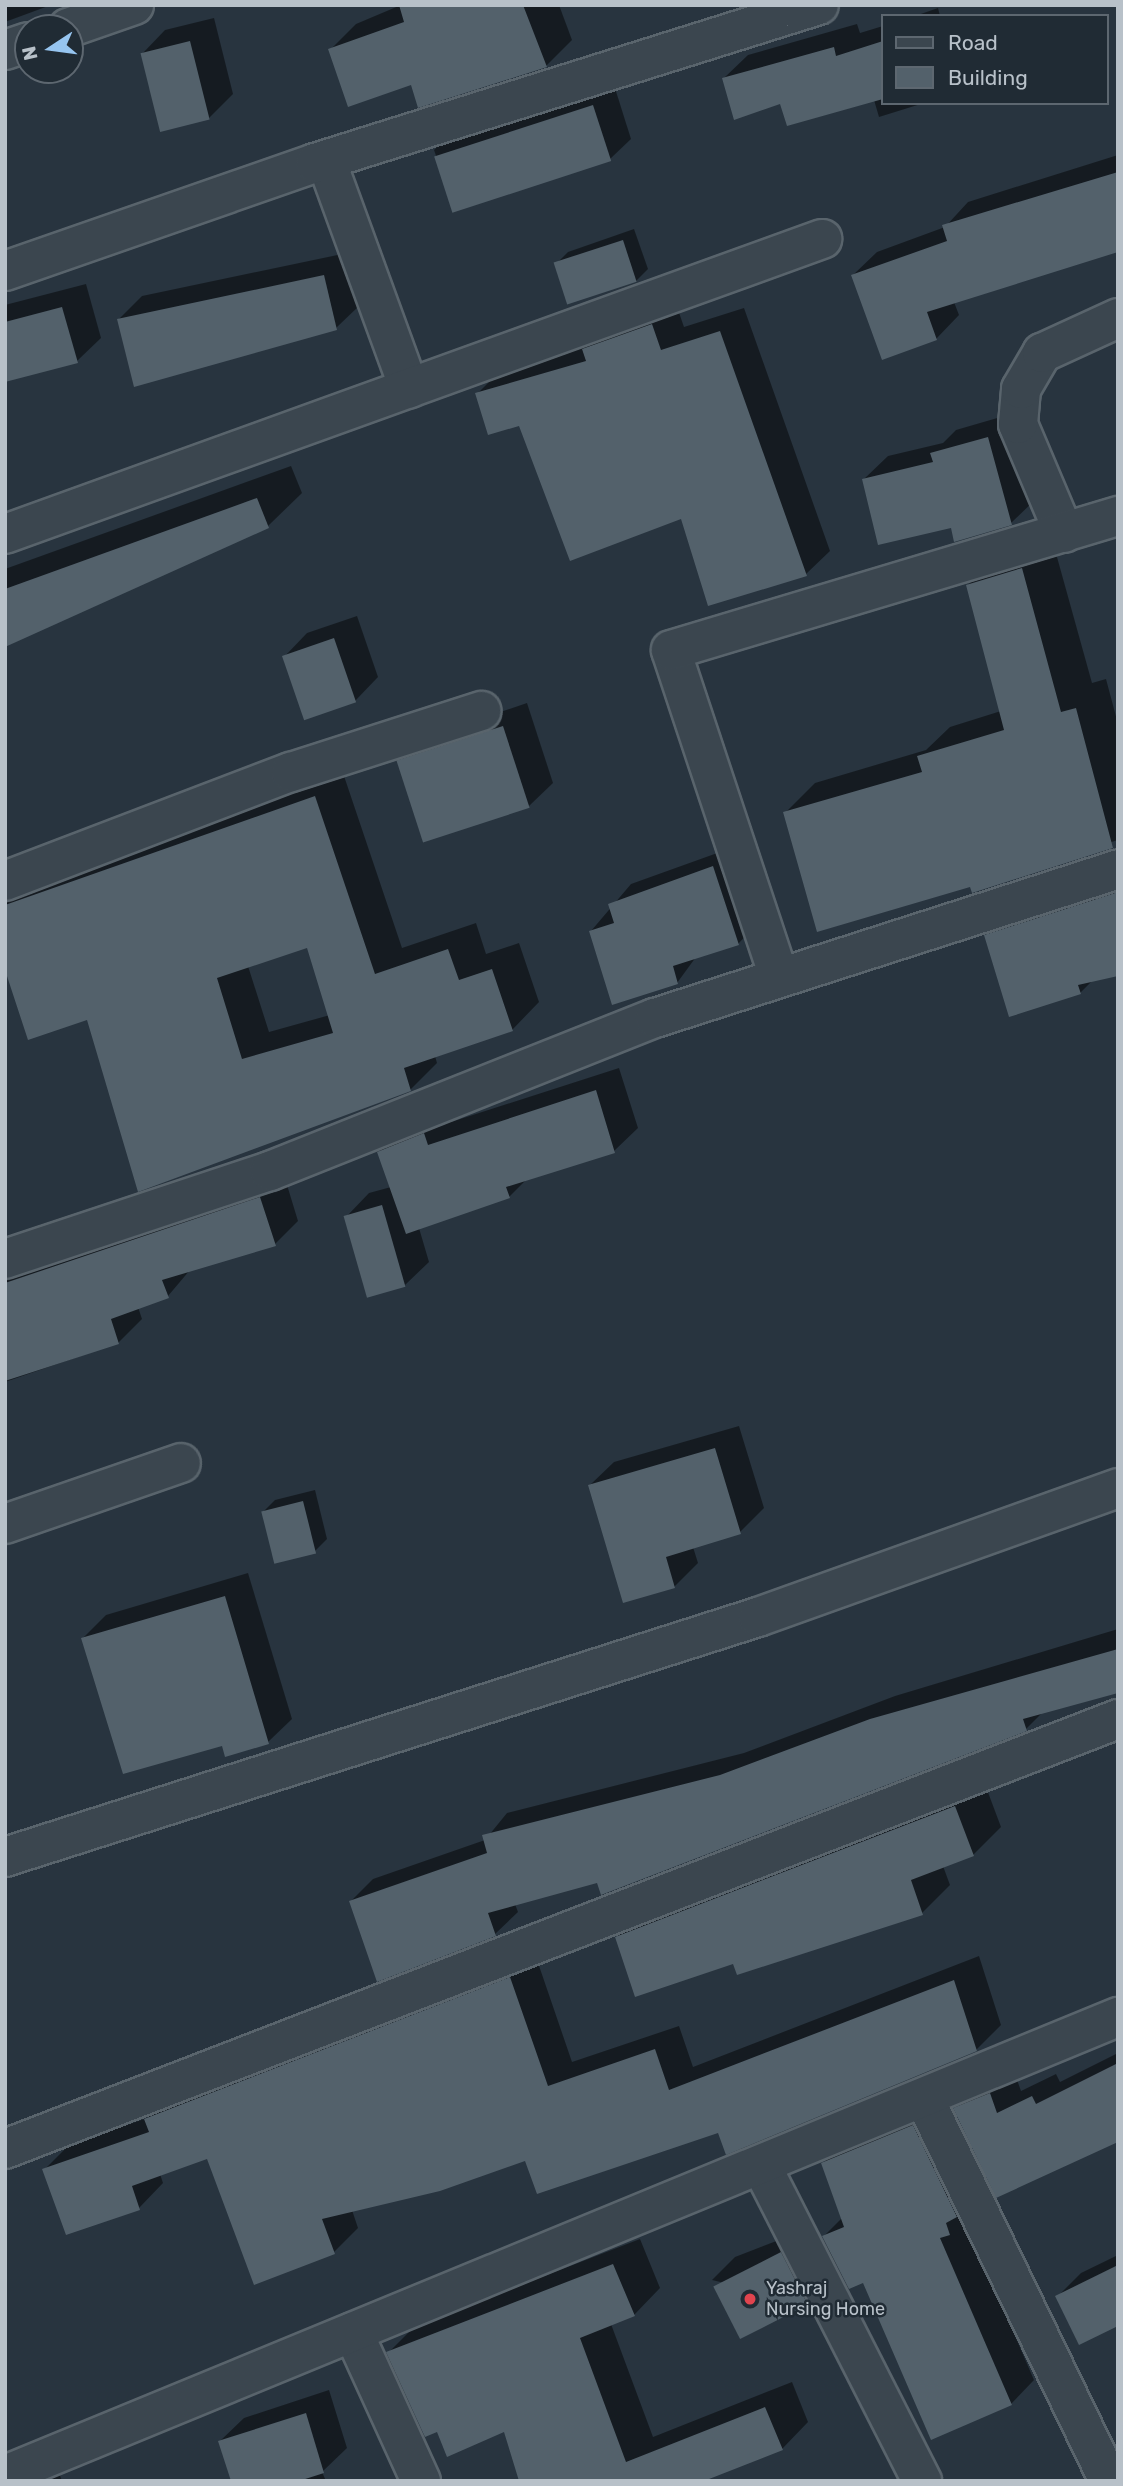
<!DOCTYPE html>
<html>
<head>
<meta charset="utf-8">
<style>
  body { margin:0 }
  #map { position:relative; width:1123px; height:2486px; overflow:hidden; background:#28343f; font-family:Rubik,sans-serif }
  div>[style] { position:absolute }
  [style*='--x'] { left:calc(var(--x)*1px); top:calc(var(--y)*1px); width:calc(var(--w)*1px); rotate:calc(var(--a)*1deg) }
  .shadow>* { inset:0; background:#0007 }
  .building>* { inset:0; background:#53616b; transform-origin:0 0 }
  .roads { filter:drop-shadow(2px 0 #59646c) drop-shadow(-2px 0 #59646c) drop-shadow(0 2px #59646c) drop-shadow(0 -2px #59646c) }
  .minor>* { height:38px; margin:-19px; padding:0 19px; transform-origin:19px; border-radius:19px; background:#3b464f }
  .dots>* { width:19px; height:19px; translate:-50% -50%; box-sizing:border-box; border:4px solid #202b34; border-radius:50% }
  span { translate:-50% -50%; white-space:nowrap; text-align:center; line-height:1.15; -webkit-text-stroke:5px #202b34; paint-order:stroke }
  .poi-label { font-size:18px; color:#b8c1c9 }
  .left { translate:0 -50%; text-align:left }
  .frame { position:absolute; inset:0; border:7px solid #b8c1c9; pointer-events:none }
  .legend { position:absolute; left:881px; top:14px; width:228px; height:91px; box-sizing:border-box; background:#202b34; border:2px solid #5d6770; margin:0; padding:9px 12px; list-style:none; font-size:21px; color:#b8c1c9 }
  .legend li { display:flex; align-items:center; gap:14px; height:35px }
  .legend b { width:35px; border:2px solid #5d6770 }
  .north { position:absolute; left:14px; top:14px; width:70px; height:70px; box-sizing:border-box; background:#202b34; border:2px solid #5d6770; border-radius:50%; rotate:257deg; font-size:19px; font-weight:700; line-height:28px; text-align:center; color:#b8c1c9 }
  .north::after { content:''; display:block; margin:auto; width:24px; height:32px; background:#96c5f0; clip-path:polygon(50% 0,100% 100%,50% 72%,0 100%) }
</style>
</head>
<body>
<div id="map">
  <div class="shadow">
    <i style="clip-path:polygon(5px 5px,51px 5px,5px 22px)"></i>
    <i style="clip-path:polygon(559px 5px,572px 40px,546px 66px,412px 83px,330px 50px,356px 24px,401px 5px)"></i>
    <i style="clip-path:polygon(938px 8px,940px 16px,915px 16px)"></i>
    <i style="clip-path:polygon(214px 18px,233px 94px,209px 118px,142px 54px,165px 30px)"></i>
    <i style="clip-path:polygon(857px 24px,860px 33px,883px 26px,883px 103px,924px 103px,879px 117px,874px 100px,781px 102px,724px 78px,748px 55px)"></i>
    <i style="clip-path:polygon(614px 85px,631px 139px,610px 159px,455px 211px,434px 150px,455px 129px)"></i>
    <i style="clip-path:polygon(1118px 155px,1118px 251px,954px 302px,959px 315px,936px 339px,853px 275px,877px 252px,945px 227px,968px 202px)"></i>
    <i style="clip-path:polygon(634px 229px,648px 269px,636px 281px,556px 264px,568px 252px)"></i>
    <i style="clip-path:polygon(347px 253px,360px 305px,336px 328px,119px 319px,142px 296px)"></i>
    <i style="clip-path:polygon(86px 284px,101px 338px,77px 361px,5px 381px,5px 305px)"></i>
    <i style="clip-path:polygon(675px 301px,684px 327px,744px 308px,830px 551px,806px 574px,682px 517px,477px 394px,501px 370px,588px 345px,607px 326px)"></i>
    <i style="clip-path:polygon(1011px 414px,1035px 500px,1011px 523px,952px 526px,864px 479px,888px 456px,943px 443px,956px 430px)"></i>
    <i style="clip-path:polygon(291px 466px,302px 493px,268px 526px,5px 645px,5px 569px)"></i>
    <i style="clip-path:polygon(1052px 539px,1092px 683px,1106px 679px,1118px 724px,1118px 840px,971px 885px,785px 813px,815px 783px,926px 750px,950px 727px,1001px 711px,968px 585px,998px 555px)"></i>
    <i style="clip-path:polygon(357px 616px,378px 677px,355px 701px,284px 657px,307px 633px)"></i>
    <i style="clip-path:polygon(527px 703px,553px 783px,529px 806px,399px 761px,423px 738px)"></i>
    <i style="clip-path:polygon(evenodd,342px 770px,402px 948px,476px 923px,486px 954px,519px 943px,539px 1002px,512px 1030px,435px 1056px,437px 1063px,410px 1090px,139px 1190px,88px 1018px,5px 964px,5px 894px,342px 770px,308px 945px,330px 1015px,269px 1032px,248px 966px,308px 945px)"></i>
    <i style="clip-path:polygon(734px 847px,758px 923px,738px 944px,696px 957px,677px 983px,591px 931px,631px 884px)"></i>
    <i style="clip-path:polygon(1118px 881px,1118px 974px,1094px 979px,1080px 993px,986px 935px,1004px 918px)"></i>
    <i style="clip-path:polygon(619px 1068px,638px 1128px,614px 1151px,527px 1179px,509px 1197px,419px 1228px,429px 1262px,405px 1285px,346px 1217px,369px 1193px,391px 1187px,379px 1152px,403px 1129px,448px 1111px,451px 1122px)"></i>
    <i style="clip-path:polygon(284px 1175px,298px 1221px,275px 1244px,190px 1270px,168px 1296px,138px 1307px,142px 1319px,118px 1343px,5px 1382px,5px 1280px,32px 1260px)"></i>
    <i style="clip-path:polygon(739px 1426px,764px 1508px,740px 1532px,693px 1547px,698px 1563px,674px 1587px,590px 1485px,614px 1462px)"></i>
    <i style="clip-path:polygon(315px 1490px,327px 1539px,315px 1551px,263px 1512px,275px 1500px)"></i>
    <i style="clip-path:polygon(248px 1573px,292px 1719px,268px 1742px,223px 1743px,83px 1638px,106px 1615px)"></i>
    <i style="clip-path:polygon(1118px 1629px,1118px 1692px,1044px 1711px,1026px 1729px,598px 1881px,515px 1904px,518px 1912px,495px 1934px,351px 1901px,373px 1879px,485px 1840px,507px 1813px,744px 1753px,895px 1696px)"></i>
    <i style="clip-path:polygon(983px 1779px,1001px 1827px,973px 1855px,943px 1866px,950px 1885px,922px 1913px,735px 1962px,617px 1937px,645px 1909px)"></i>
    <i style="clip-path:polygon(535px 1954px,572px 2062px,679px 2026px,693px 2067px,979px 1956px,1001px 2025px,976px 2050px,719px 2130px,527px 2159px,352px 2210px,358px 2228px,334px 2252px,208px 2157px,160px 2174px,163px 2183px,139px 2208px,44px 2170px,69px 2145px,147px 2118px,171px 2094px)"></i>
    <i style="clip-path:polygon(1118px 2053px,1118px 2139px,955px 2109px,979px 2085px,1014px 2071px,1021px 2091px,1056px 2074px,1060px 2082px)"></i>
    <i style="clip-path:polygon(937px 2103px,964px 2218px,1034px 2380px,1011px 2404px,864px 2281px,824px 2236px,842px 2218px,823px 2163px,847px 2140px)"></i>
    <i style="clip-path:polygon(805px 2230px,830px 2280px,807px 2303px,712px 2280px,735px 2257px)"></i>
    <i style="clip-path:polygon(640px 2239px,660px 2288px,634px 2315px,611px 2324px,653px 2437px,792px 2382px,808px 2422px,782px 2449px,521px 2481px,505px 2430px,438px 2430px,388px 2353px,415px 2326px)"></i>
    <i style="clip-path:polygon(1118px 2255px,1118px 2324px,1057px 2297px,1081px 2273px)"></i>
    <i style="clip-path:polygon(329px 2390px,347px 2448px,322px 2472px,326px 2481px,236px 2481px,220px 2441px,244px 2418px)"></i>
    <i style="clip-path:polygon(59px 2473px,62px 2481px,40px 2481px)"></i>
  </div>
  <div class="building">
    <i style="clip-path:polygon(399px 5px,523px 5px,547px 67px,418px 108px,411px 85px,348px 107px,328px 49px,404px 22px)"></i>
    <i style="left:190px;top:41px;width:81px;height:51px;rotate:76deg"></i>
    <i style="clip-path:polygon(883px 41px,883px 99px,787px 126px,780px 104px,734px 120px,722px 78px,834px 47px,836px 56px)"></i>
    <i style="left:593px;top:105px;width:59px;height:167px;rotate:72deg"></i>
    <i style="clip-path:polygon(1118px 172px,1118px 252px,927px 312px,937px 340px,882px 360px,851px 275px,947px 241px,942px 225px)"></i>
    <i style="left:623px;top:240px;width:44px;height:73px;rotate:72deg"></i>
    <i style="clip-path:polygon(324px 275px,337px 330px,134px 387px,117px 319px)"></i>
    <i style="clip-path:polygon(62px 307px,78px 363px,5px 382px,5px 322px)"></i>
    <i style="clip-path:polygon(652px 324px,661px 350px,720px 331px,807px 576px,708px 606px,681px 519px,570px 561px,519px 426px,488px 435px,475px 393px,586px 361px,582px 349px)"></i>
    <i style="clip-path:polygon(988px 437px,1012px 525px,954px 542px,951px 528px,878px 545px,862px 479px,933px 462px,930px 453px)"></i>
    <i style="clip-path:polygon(257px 498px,269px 528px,5px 647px,5px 589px)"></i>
    <i style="clip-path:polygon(1022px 568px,1061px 712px,1076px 708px,1113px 848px,972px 893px,970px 887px,817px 932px,783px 812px,922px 772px,917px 756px,1004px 730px,966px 585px)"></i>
    <i style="left:334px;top:638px;width:68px;height:55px;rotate:71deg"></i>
    <i style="left:503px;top:726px;width:86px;height:112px;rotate:72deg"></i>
    <i style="clip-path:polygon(evenodd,315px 796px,375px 974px,448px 949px,459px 980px,492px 969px,513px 1031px,404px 1068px,411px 1091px,138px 1192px,87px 1020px,28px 1040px,5px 970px,5px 905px,315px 796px,307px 948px,333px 1033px,242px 1059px,217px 978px,307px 948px)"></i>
    <i style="clip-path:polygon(713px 866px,739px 945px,673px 966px,678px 984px,612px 1005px,589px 931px,614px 923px,608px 904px)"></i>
    <i style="clip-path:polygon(1118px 892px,1118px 976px,1078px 985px,1081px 994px,1009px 1017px,984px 935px)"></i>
    <i style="clip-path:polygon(596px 1090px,615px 1153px,506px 1187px,510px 1198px,406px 1234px,377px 1152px,424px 1133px,428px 1145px)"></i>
    <i style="clip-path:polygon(260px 1197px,276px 1246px,162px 1280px,169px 1298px,111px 1319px,119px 1344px,5px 1381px,5px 1283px)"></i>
    <i style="left:382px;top:1205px;width:85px;height:40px;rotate:74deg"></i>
    <i style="clip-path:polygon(715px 1448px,741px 1534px,666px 1557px,675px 1588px,623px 1603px,588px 1485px)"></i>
    <i style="left:303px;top:1501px;width:54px;height:43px;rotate:76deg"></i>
    <i style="clip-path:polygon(225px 1596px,269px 1744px,225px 1757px,222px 1746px,123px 1774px,81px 1638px)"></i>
    <i style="clip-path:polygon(1118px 1649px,1118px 1693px,1023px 1719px,1027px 1731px,601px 1895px,597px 1883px,488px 1913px,496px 1936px,377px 1982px,349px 1901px,487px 1853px,482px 1835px,720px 1775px,870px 1719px)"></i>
    <i style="clip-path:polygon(955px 1806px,974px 1856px,911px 1880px,923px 1915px,737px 1975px,733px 1964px,635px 1997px,615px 1937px)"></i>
    <i style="clip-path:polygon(510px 1977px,548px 2086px,655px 2049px,669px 2090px,954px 1980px,977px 2051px,726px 2155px,718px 2133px,537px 2194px,525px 2161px,440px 2191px,322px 2219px,335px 2254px,254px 2285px,207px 2159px,132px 2186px,140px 2210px,66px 2235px,42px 2169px,149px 2132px,144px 2119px)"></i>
    <i style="clip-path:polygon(1118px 2063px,1118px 2142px,996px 2198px,953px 2108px,990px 2093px,997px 2113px,1032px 2096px,1036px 2104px)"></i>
    <i style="clip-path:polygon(913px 2125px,957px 2217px,946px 2223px,950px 2235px,940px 2238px,1012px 2405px,931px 2440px,863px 2283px,849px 2289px,822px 2236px,844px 2227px,821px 2163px)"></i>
    <i style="left:781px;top:2252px;width:59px;height:76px;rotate:63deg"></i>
    <i style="clip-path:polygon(613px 2264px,635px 2316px,580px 2338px,626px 2462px,765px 2407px,783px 2450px,704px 2481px,519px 2481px,504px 2432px,447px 2457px,437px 2432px,425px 2437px,386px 2352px)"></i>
    <i style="clip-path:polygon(1118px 2265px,1118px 2326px,1079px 2345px,1055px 2296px)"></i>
    <i style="clip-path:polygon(306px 2413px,324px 2473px,299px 2481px,231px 2481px,218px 2441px)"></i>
  </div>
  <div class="roads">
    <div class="minor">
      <i style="--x:68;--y:28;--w:70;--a:-19.2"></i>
      <i style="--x:5;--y:50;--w:24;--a:-19"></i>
      <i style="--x:326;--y:160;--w:243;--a:70"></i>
      <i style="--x:5;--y:271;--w:328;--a:-19.2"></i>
      <i style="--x:315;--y:163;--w:528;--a:-17.41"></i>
      <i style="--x:1064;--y:533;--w:118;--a:-112.9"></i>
      <i style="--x:1018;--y:424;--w:35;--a:-85"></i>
      <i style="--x:1021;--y:389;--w:42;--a:-59.7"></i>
      <i style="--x:1042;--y:353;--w:84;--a:-24.7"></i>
      <i style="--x:5;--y:534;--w:869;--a:-19.85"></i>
      <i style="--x:5;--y:881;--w:306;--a:-20.9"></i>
      <i style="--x:291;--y:772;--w:200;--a:-17.8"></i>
      <i style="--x:779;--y:977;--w:344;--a:-108.3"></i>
      <i style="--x:671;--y:650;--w:467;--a:-16.7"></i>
      <i style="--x:5;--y:1259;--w:279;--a:-18.4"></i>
      <i style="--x:270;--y:1171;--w:414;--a:-21.7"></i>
      <i style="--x:655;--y:1018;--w:486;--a:-17.8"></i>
      <i style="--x:5;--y:1524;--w:186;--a:-19.1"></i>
      <i style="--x:5;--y:1857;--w:790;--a:-17.68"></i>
      <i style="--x:758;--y:1617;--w:382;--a:-19.7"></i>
      <i style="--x:924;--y:2098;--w:425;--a:64.2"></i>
      <i style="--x:5;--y:2149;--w:1193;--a:-21.12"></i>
      <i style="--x:761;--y:2165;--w:355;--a:63"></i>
      <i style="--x:353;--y:2332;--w:164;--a:65.5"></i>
      <i style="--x:5;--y:2475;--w:1204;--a:-22.37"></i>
    </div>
  </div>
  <div class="dots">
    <i style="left:750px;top:2299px;background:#e0444e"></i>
  </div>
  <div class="poi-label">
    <span class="left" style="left:766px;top:2299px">Yashraj<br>Nursing Home</span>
  </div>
  <div class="frame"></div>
  <ul class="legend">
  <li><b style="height:9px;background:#3b464f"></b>Road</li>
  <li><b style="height:19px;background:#53616b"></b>Building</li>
  </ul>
  <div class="north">N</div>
</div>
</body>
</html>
